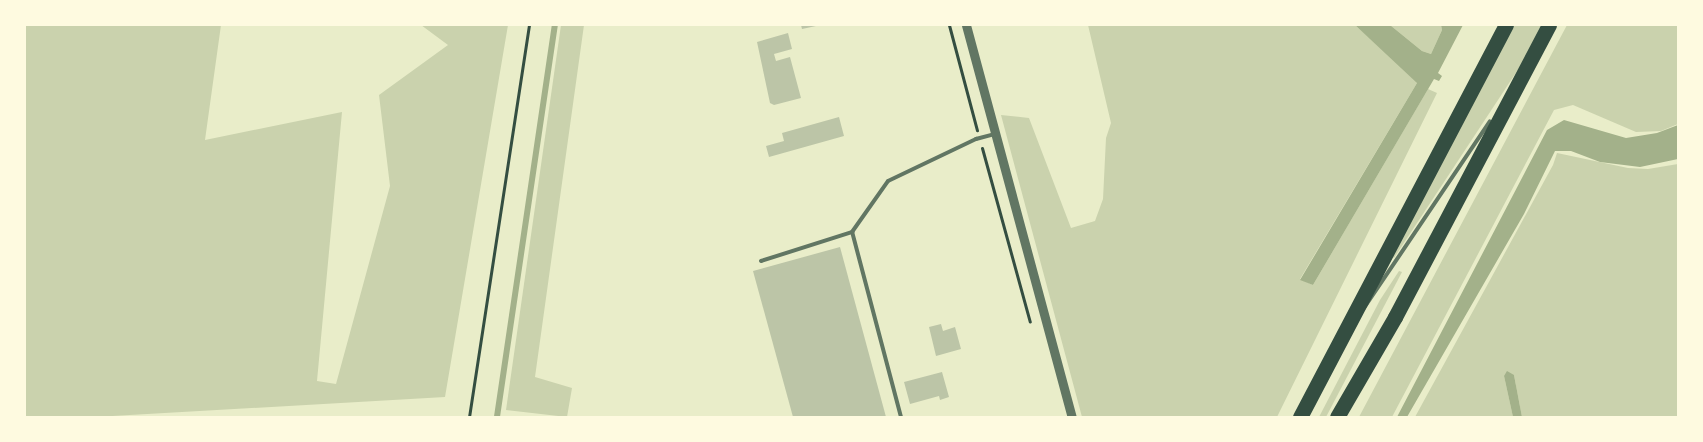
<!DOCTYPE html>
<html>
<head>
<meta charset="utf-8">
<style>
  body { margin:0 }
  #map { position:relative; width:1703px; height:442px; overflow:hidden; background:#e9edc9; font-family:Georgia,serif }
  div>[style] { position:absolute }
  [style*='--x'] { left:calc(var(--x)*1px); top:calc(var(--y)*1px); width:calc(var(--w)*1px); rotate:calc(var(--a)*1deg) }
  .green>* { inset:0; background:#cad2ad }
  .water>* { inset:0; background:#a3b18a }
  .stream>* { height:5.5px; margin:-2.75px; padding:0 2.75px; transform-origin:2.75px; border-radius:2.75px; background:#a3b18a }
  .building>* { inset:0; background:#bcc5a7 }
  .path>* { height:3px; margin:-1.5px; padding:0 1.5px; transform-origin:1.5px; border-radius:1.5px; background:#344e41 }
  .service>* { height:4px; margin:-2px; padding:0 2px; transform-origin:2px; border-radius:2px; background:#617663 }
  .tertiary>* { height:9px; margin:-4.5px; padding:0 4.5px; transform-origin:4.5px; border-radius:4.5px; background:#617663 }
  .motorway>* { height:15px; margin:-7.5px; padding:0 7.5px; transform-origin:7.5px; border-radius:7.5px; background:#344e41 }
  span { translate:-50% -50%; white-space:nowrap; text-align:center; line-height:1.15; -webkit-text-stroke:4.5px #fefae0; paint-order:stroke }
  .frame { position:absolute; inset:0; border:26px solid #fefae0; pointer-events:none }
</style>
</head>
<body>
<div id="map">
  <div class="green">
    <i style="clip-path:polygon(25px 25px,221px 25px,205px 140px,342px 112px,317px 381px,336px 384px,390px 186px,379px 95px,448px 45px,421px 25px,508px 25px,445px 397px,95px 417px,25px 417px)"></i>
    <i style="clip-path:polygon(561px 25px,584px 25px,535px 377px,572px 388px,567px 417px,506px 410px)"></i>
    <i style="clip-path:polygon(1088px 25px,1355px 25px,1414px 78px,1417px 83px,1300px 279px,1313px 285px,1428px 89px,1437px 93px,1277px 417px,1082px 417px,1001px 115px,1029px 118px,1071px 228px,1095px 221px,1103px 199px,1106px 138px,1111px 123px)"></i>
    <i style="clip-path:polygon(1390px 25px,1441px 25px,1442px 30px,1431px 54px,1422px 51px)"></i>
    <i style="clip-path:polygon(1513px 25px,1543px 25px,1521px 65px,1394px 258px,1391px 256px)"></i>
    <i style="clip-path:polygon(1567px 25px,1678px 25px,1678px 124px,1661px 131px,1636px 132px,1573px 105px,1554px 110px,1392px 417px,1359px 417px)"></i>
    <i style="clip-path:polygon(1557px 153px,1628px 168px,1648px 169px,1678px 164px,1678px 417px,1522px 417px,1514px 375px,1504px 376px,1513px 417px,1415px 417px,1553px 165px)"></i>
    <i style="clip-path:polygon(1399px 271px,1402px 272px,1326px 417px,1319px 417px,1380px 300px)"></i>
  </div>
  <div class="water">
    <i style="clip-path:polygon(1355px 25px,1390px 25px,1422px 51px,1431px 54px,1442px 30px,1441px 25px,1463px 25px,1438px 73px,1442px 76px,1439px 81px,1434px 79px,1313px 285px,1300px 280px,1417px 83px)"></i>
    <i style="clip-path:polygon(1564px 120px,1626px 138px,1657px 133px,1678px 125px,1678px 159px,1640px 167px,1600px 162px,1571px 151px,1555px 151px,1524px 214px,1407px 417px,1397px 417px,1547px 130px)"></i>
    <i style="clip-path:polygon(1507px 371px,1514px 375px,1522px 417px,1513px 417px,1504px 376px)"></i>
  </div>
  <div class="stream">
    <i style="--x:497;--y:417;--w:396;--a:-81.6"></i>
  </div>
  <div class="building">
    <i style="clip-path:polygon(801px 25px,816px 25px,816px 26px,802px 29px)"></i>
    <i style="clip-path:polygon(788px 33px,792px 49px,774px 54px,776px 61px,790px 57px,801px 98px,774px 105px,770px 103px,757px 42px)"></i>
    <i style="clip-path:polygon(839px 117px,844px 136px,769px 157px,766px 146px,784px 141px,782px 133px)"></i>
    <i style="clip-path:polygon(840px 247px,886px 417px,793px 417px,753px 271px)"></i>
    <i style="clip-path:polygon(941px 324px,943px 331px,955px 327px,961px 349px,936px 356px,929px 327px)"></i>
    <i style="clip-path:polygon(942px 372px,949px 397px,940px 400px,939px 396px,910px 404px,904px 382px)"></i>
  </div>
  <div class="path">
    <i style="--x:949;--y:25;--w:109;--a:75.1"></i>
    <i style="--x:982;--y:148;--w:180;--a:74.6"></i>
    <i style="--x:469;--y:417;--w:397;--a:-81.3"></i>
  </div>
  <div class="service">
    <i style="--x:761;--y:261;--w:96;--a:-17.7"></i>
    <i style="--x:1364;--y:308;--w:225;--a:-56"></i>
    <i style="--x:901;--y:417;--w:191;--a:-104.8"></i>
    <i style="--x:852;--y:232;--w:62;--a:-54.8"></i>
    <i style="--x:888;--y:181;--w:98;--a:-25.5"></i>
    <i style="--x:976;--y:139;--w:20;--a:-15"></i>
  </div>
  <div class="tertiary">
    <i style="--x:966;--y:25;--w:406;--a:74.9"></i>
  </div>
  <div class="motorway">
    <i style="--x:1300;--y:417;--w:443;--a:-62.3"></i>
    <i style="--x:1337;--y:417;--w:116;--a:-59.9"></i>
    <i style="--x:1395;--y:317;--w:330;--a:-62.2"></i>
  </div>
  <div class="frame"></div>
</div>
</body>
</html>
